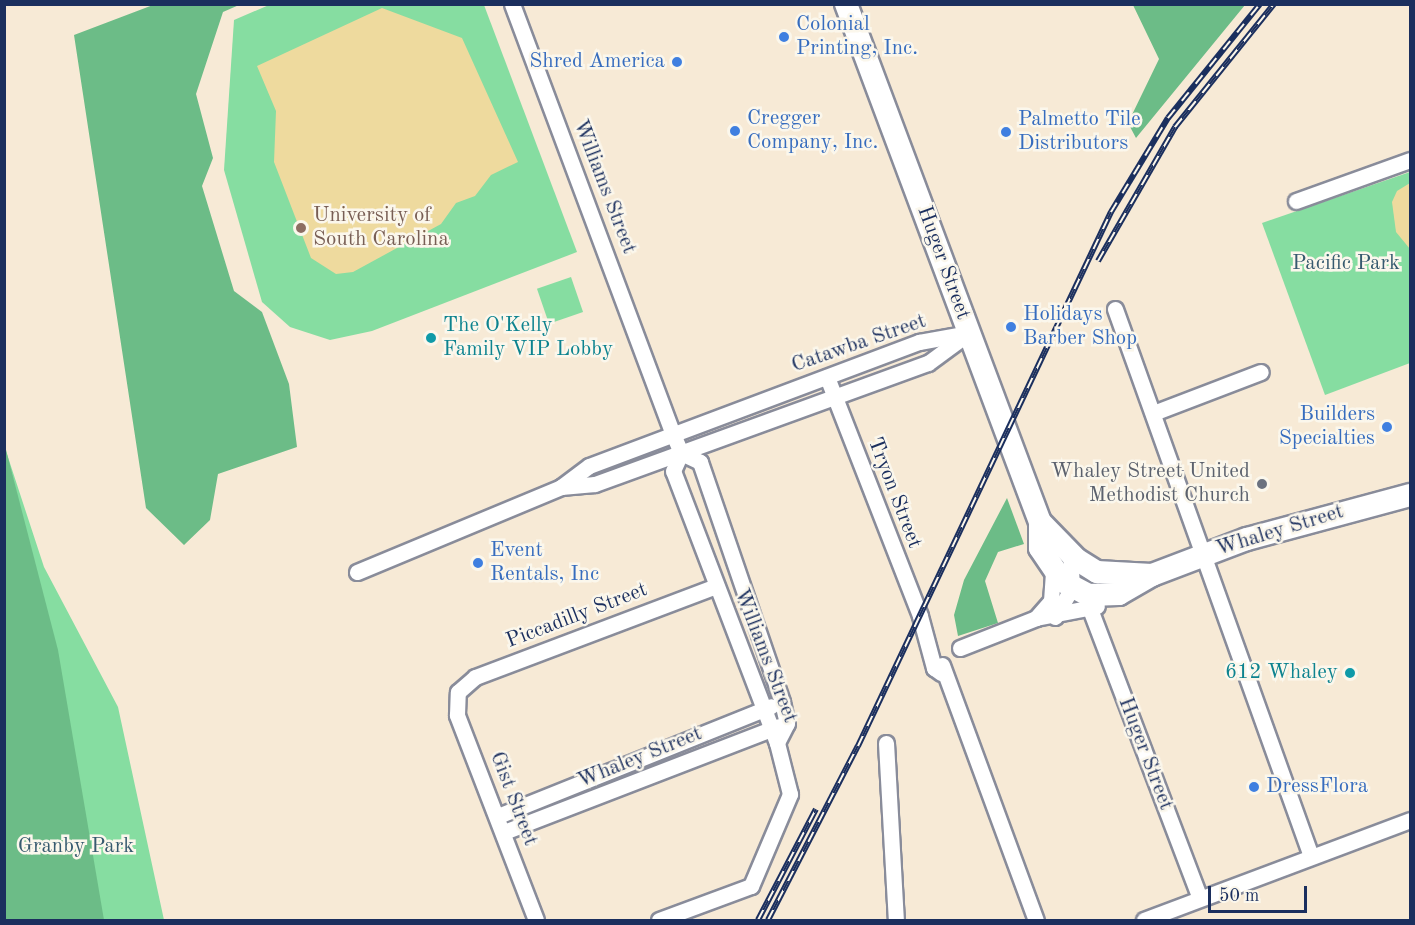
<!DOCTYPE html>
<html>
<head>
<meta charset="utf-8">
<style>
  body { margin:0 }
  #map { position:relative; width:1415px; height:925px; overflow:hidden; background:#f7ead6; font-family:"Old Standard TT",serif }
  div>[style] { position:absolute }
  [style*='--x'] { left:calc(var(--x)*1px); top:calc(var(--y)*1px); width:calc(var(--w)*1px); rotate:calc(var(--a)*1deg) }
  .green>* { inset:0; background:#86dda1; transform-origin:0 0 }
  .forest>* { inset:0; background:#6cbc87 }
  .sand>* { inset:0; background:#eeda9e }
  .roads { filter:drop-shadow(2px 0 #898c9a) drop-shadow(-2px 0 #898c9a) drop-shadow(0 2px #898c9a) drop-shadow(0 -2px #898c9a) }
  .street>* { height:15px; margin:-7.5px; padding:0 7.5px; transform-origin:7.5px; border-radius:7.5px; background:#fff }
  .secondary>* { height:22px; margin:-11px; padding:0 11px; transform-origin:11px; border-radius:11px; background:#fff }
  .rail>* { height:6px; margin-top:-3px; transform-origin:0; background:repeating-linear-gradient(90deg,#fbf7ec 0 11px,#1b2f5e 0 22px); box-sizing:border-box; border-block:2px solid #1b2f5e }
  .dots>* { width:16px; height:16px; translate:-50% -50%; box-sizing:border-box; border:3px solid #fbf7ec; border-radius:50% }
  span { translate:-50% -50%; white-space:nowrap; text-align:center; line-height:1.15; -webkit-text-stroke:5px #fbf7ec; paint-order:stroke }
  .shop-label { font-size:21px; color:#366cbe }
  .left { translate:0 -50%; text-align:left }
  .right { translate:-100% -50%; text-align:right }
  .street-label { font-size:21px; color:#1b2f5e }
  .education-label { font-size:21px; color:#785e54 }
  .park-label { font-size:21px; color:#365a6f }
  .culture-label { font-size:21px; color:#0d838f }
  .worship-label { font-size:21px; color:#5b616d }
  .frame { position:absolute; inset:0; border:6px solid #1b2f5e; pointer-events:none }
  .scale { position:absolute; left:1208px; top:886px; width:99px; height:27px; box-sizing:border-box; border:3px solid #1b2f5e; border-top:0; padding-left:8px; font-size:18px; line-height:21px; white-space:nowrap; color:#1b2f5e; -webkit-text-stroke:4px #fbf7ec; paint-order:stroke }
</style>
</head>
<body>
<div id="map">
  <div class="green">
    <i style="clip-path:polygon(269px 5px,484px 5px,577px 252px,372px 331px,330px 340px,290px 327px,262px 302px,224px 170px,234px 20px)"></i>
    <i style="clip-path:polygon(1410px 172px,1410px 363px,1325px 395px,1262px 223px)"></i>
    <i style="left:571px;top:277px;width:37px;height:36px;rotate:71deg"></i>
    <i style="clip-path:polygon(4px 445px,44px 567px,118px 707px,164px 920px,5px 920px)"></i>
  </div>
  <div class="forest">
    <i style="clip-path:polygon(153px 5px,239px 5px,223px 12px,196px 94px,213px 158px,202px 186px,234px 291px,262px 312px,289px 384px,297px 447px,218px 474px,210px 520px,184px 545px,146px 508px,74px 35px)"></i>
    <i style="clip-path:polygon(1133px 5px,1245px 5px,1136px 138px,1128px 123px,1159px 59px)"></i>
    <i style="clip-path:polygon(5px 446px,58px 650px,104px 920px,5px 920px)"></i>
    <i style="clip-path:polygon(1007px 498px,1024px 544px,998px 552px,985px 581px,998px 623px,958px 636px,954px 615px,964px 580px)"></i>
  </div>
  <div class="sand">
    <i style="clip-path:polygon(382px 8px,462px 38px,518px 162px,491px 175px,475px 196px,456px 203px,441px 224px,353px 272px,336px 274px,311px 258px,274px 162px,276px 111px,257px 66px)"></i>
    <i style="clip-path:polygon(1410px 183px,1410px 249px,1396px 232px,1392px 202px,1397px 191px)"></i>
  </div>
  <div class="roads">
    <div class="street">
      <i style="--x:512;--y:4;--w:459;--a:69.5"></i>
      <i style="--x:673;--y:434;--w:21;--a:67"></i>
      <i style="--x:681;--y:453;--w:21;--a:25"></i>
      <i style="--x:700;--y:462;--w:254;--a:71.1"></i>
      <i style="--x:782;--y:702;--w:22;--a:77"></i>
      <i style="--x:787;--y:723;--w:22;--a:117"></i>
      <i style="--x:1296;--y:201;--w:121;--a:-19.8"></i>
      <i style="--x:1115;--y:309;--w:581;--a:70.29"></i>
      <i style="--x:827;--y:377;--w:256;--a:68.7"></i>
      <i style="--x:920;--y:616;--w:54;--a:74.9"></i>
      <i style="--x:934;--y:668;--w:9;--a:36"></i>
      <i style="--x:1156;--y:412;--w:112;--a:-20.9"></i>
      <i style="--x:561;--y:487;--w:34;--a:-5"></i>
      <i style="--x:595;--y:484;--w:354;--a:-20"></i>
      <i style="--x:928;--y:363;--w:47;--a:-36.4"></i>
      <i style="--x:357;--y:572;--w:221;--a:-22.6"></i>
      <i style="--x:561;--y:487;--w:35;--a:-37"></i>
      <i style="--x:589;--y:466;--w:353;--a:-20.6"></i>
      <i style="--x:919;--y:342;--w:51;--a:-10.2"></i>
      <i style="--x:1090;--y:609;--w:309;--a:69.2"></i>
      <i style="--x:1055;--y:617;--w:34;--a:-60"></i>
      <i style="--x:1072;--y:588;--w:35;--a:-93"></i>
      <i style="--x:1036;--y:618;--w:62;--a:-11.1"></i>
      <i style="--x:960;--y:648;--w:82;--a:-21.5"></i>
      <i style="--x:1036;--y:618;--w:23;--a:-49"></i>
      <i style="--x:1051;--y:601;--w:28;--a:-86"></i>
      <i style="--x:942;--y:665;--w:272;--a:69.8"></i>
      <i style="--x:886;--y:743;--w:177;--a:86.8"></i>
      <i style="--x:498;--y:816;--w:294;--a:-21.9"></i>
      <i style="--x:504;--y:832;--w:294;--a:-21.1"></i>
      <i style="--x:536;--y:920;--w:220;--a:-111.1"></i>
      <i style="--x:457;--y:715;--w:23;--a:-88"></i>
      <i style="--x:458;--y:692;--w:23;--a:-41"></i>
      <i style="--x:475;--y:677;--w:258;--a:-20.7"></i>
      <i style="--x:659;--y:920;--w:98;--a:-20.3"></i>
      <i style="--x:751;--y:886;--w:100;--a:-67"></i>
      <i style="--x:790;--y:794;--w:53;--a:-104.3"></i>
      <i style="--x:777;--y:743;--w:291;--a:-110.9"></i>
      <i style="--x:673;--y:471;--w:20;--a:-66"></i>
      <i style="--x:1144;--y:920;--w:284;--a:-20.6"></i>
    </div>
    <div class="secondary">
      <i style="--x:846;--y:4;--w:553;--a:69.47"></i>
      <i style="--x:1040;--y:522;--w:26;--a:90"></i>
      <i style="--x:1040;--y:548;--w:40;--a:56"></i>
      <i style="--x:1062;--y:581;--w:30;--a:28"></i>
      <i style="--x:1088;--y:595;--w:31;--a:-2"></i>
      <i style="--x:1119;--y:594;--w:38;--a:-30"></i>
      <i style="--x:1152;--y:575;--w:102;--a:-20.8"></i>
      <i style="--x:1247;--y:539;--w:169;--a:-15.1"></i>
      <i style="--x:1040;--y:522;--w:52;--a:45.8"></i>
      <i style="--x:1076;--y:559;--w:25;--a:32"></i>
      <i style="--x:1097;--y:572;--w:55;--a:3.1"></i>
    </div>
  </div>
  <div class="rail">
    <i style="--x:1098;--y:261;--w:155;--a:-60.1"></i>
    <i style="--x:1175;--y:127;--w:158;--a:-51.2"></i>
    <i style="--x:758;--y:920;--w:125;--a:-62.4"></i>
    <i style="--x:768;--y:920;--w:196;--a:-62.7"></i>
    <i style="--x:858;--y:746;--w:591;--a:-64.65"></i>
    <i style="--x:1111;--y:212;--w:110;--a:-58.8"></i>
    <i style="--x:1168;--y:118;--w:146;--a:-51.1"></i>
  </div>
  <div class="dots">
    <i style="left:784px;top:37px;background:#3f7fe0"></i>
    <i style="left:677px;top:62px;background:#3f7fe0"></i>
    <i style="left:735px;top:131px;background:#3f7fe0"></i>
    <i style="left:1006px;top:132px;background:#3f7fe0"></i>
    <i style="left:301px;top:228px;background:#8d6e63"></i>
    <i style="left:1011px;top:327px;background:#3f7fe0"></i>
    <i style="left:431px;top:338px;background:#0f9aa8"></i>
    <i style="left:1387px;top:427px;background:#3f7fe0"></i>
    <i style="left:1262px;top:484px;background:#6b7280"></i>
    <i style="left:478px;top:563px;background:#3f7fe0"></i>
    <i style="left:1350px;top:673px;background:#0f9aa8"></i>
    <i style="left:1254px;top:787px;background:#3f7fe0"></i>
  </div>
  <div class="shop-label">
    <span class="left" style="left:796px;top:37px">Colonial<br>Printing, Inc.</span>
    <span class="right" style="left:665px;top:62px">Shred America</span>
    <span class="left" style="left:747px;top:131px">Cregger<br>Company, Inc.</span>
    <span class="left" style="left:1018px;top:132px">Palmetto Tile<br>Distributors</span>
    <span class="left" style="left:1023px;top:327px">Holidays<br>Barber Shop</span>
    <span class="right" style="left:1375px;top:427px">Builders<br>Specialties</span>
    <span class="left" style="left:490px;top:563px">Event<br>Rentals, Inc</span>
    <span class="left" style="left:1266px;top:787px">DressFlora</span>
  </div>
  <div class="street-label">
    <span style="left:604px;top:187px;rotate:69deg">Williams Street</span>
    <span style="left:943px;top:263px;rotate:70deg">Huger Street</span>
    <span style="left:859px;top:344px;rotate:-19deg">Catawba Street</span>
    <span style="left:894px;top:493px;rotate:69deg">Tryon Street</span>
    <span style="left:1280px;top:531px;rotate:-17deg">Whaley Street</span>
    <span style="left:577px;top:616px;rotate:-21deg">Piccadilly Street</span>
    <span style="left:765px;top:656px;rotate:69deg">Williams Street</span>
    <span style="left:1145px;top:754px;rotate:69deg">Huger Street</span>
    <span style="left:640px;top:758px;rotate:-22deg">Whaley Street</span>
    <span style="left:513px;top:799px;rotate:69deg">Gist Street</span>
  </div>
  <div class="education-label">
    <span class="left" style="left:313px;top:228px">University of<br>South Carolina</span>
  </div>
  <div class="park-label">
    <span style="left:1346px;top:264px">Pacific Park</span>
    <span style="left:76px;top:847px">Granby Park</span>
  </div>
  <div class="culture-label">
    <span class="left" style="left:443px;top:338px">The O'Kelly<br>Family VIP Lobby</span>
    <span class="right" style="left:1338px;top:673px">612 Whaley</span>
  </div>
  <div class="worship-label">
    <span class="right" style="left:1250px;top:484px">Whaley Street United<br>Methodist Church</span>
  </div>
  <div class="frame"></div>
  <div class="scale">50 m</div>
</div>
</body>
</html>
